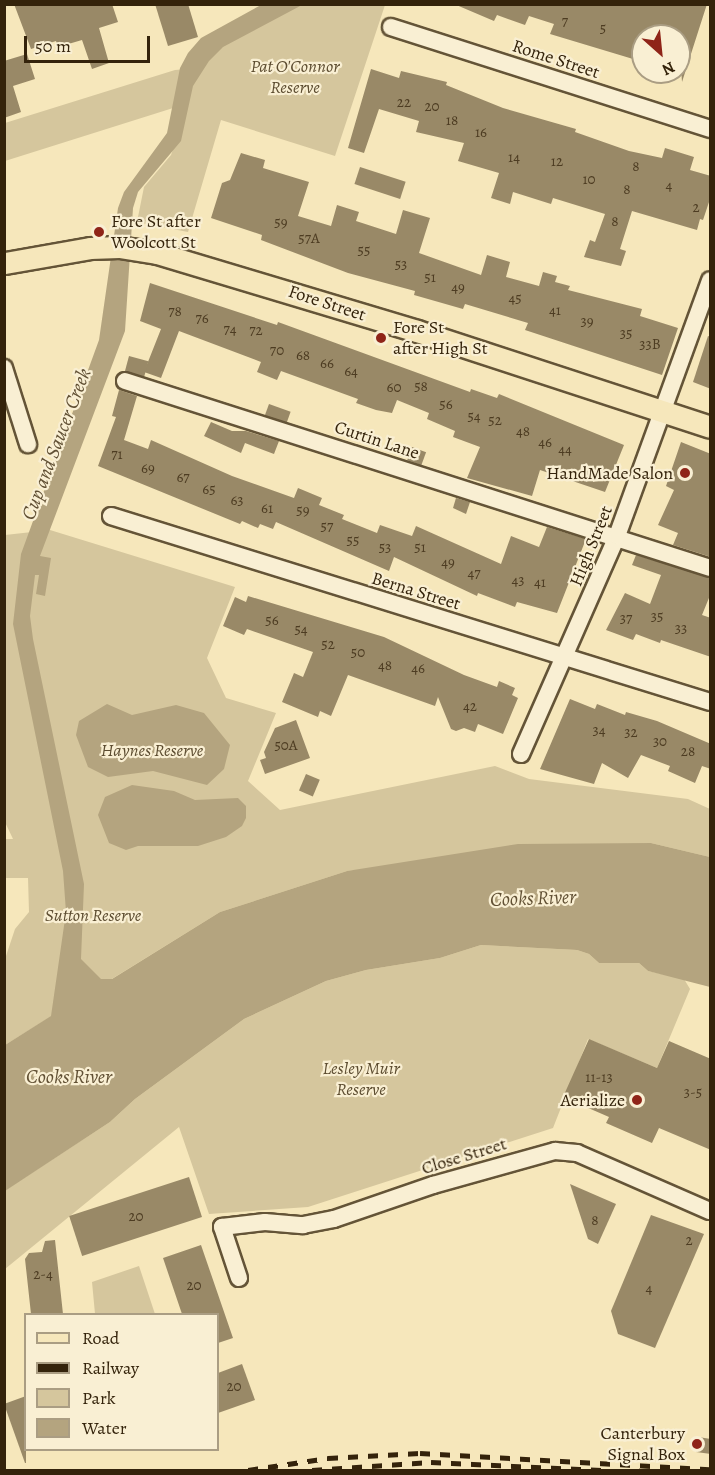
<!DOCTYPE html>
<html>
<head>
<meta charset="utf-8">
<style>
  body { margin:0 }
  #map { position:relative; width:715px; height:1475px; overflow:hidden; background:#f6e7bb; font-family:Alegreya,serif }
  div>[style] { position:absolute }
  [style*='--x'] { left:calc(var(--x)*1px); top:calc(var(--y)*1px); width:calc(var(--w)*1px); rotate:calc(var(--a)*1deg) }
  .green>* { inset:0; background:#d5c69d }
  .water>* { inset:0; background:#b4a47f }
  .building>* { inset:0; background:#998967; transform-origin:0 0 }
  .roads { filter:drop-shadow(2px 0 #645437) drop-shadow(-2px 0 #645437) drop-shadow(0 2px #645437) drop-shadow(0 -2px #645437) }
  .minor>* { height:16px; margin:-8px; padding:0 8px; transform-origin:8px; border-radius:8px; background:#f9efd3 }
  .major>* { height:21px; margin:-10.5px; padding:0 10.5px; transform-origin:10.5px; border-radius:10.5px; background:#f6e7bb }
  .rail>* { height:4.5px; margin-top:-2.25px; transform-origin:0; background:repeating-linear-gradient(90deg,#34230b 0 10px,transparent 0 20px) }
  .dots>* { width:16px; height:16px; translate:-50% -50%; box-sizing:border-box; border:3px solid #f9efd3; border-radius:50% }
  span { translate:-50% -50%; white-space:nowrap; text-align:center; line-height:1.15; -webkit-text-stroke:4.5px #f9efd3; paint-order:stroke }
  .number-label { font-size:15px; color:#4d3c22 }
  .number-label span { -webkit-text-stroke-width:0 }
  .street-label { font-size:18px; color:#34230b }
  .park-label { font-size:18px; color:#5c4c30; font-style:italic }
  .poi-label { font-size:18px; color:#34230b }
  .left { translate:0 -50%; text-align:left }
  .right { translate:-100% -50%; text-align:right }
  .water-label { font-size:20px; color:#615034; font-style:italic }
  .frame { position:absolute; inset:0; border:6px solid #34230b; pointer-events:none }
  .legend { position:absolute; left:24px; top:1313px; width:195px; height:138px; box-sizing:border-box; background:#f9efd3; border:2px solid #aa9d83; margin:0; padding:8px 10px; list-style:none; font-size:18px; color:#34230b }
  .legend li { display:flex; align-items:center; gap:12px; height:30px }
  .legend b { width:30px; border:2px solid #aa9d83 }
  .north { position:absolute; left:631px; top:24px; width:60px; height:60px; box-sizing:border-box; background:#f9efd3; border:2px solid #aa9d83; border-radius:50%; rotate:153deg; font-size:16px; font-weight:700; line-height:24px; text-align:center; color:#34230b }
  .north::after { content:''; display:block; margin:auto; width:21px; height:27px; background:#8f2418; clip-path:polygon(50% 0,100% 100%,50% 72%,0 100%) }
  .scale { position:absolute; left:24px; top:36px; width:126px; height:27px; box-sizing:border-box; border:3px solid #34230b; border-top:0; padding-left:8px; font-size:18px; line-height:21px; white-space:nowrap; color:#34230b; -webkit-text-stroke:4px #f9efd3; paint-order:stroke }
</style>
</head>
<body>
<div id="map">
  <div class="green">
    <i style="clip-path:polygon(298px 5px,385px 5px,335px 156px,221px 120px,188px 232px,137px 222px,144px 187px,171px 155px,189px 103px,5px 161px,5px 123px,175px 70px,199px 68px,221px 45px)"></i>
    <i style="clip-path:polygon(50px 530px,235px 587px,207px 658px,226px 698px,276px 713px,248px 781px,280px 810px,495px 766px,529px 779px,688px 799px,710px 809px,710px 857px,651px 843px,347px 871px,220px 912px,5px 1045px,5px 959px,15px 929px,29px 912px,28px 878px,5px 878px,5px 839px,13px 839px,4px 820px,5px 535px)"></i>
    <i style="clip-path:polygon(481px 945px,577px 950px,589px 954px,599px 963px,639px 963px,648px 971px,684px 979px,690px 989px,657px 1068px,588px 1039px,553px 1128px,308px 1207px,209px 1214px,179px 1127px,5px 1269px,4px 1191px,110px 1122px,135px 1099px,244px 1019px,326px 981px,366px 970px,440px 958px)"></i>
    <i style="clip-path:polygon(139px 1266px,155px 1314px,95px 1314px,92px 1282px)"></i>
  </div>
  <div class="water">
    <i style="clip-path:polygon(261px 5px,302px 5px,223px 47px,209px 61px,193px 86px,181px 141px,138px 192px,133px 208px,125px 331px,40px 556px,51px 558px,45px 596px,36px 594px,39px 575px,35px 575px,30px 616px,33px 639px,84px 884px,81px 959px,101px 979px,112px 979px,220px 912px,347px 871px,518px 844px,651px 843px,710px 857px,710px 987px,648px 971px,639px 963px,599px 963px,589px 954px,577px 950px,481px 945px,440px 958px,366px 970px,326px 981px,244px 1019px,135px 1099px,110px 1122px,5px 1191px,5px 1045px,51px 1016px,66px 912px,63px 871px,13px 624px,21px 554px,99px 340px,118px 208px,124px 192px,167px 133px,180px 68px,188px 53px,201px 38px)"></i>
    <i style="clip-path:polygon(107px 704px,132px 715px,176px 705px,204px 713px,230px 745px,224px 769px,207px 785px,153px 771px,108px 777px,88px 767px,76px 735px,79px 721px)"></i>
    <i style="clip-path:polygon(132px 785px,174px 791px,195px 800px,238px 798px,246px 806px,246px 818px,242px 826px,226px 837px,198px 846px,138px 846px,126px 850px,109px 843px,98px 815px,105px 797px)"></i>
  </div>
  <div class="building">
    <i style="clip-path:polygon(14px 4px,112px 4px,118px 22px,99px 28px,109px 63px,92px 69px,82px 40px,58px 47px,56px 41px,31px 49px)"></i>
    <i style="clip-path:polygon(155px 4px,188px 4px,198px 37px,168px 46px)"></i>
    <i style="clip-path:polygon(454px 4px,707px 4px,682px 82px,679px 36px,643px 36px,643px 62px,550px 34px,554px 24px,529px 16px,525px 25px,497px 15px,494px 21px)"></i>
    <i style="clip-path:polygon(27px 54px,35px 79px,13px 86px,21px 112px,4px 118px,4px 61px)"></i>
    <i style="clip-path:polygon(371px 69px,399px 78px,401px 71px,447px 82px,446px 85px,503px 108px,576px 129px,575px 132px,629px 151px,662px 158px,665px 148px,694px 157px,690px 170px,711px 176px,711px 196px,703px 220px,700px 219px,697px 230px,632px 211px,620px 249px,626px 251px,621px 266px,584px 257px,590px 240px,595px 242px,605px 214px,553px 198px,551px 204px,513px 192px,510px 204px,491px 198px,499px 173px,458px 161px,464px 143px,416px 132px,419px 121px,379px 109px,364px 153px,348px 148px)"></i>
    <i style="clip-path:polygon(241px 153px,265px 160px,263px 168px,309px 182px,298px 216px,331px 226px,337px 205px,359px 212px,356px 221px,396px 234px,403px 210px,430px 218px,419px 253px,481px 275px,487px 255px,510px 262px,506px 277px,539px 286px,543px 272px,557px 276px,555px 282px,570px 286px,568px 290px,642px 309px,640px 316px,678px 328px,662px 375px,525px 330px,528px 323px,465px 304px,463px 309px,414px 295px,415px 291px,348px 273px,261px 240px,262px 235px,211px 218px,222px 183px,230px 180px)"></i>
    <i style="left:360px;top:167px;width:48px;height:18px;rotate:18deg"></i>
    <i style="clip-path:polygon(150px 283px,277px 325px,278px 322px,470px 392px,471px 389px,497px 398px,499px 394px,624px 445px,605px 492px,540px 470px,532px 496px,467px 478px,480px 447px,453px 437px,455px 431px,427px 419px,429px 413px,397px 400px,392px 413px,376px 410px,356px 403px,358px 399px,281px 371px,277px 380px,257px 372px,261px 362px,179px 331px,161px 378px,144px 372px,161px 329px,140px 321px)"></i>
    <i style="clip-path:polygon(708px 336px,711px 337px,711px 389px,693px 382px)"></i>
    <i style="left:129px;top:356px;width:20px;height:16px;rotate:15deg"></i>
    <i style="clip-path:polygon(119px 390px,137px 396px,124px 440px,148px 449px,151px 440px,232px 476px,294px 498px,298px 488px,322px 498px,319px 505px,344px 515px,342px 519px,377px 533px,380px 525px,412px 536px,416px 526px,501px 564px,511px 536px,539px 547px,547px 527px,586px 539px,557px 613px,517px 602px,515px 607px,478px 593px,477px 596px,394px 557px,389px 571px,276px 522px,273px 529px,260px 524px,258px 528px,242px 521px,240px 524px,98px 466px,116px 417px,112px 416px)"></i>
    <i style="left:269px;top:404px;width:23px;height:12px;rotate:20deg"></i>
    <i style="clip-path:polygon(211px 422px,232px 431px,246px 431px,279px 441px,274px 454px,245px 443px,241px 453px,204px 436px)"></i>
    <i style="clip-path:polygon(681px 442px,711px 454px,711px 557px,673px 545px,678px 533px,658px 525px,674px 490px,666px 486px)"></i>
    <i style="left:412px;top:447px;width:15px;height:14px;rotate:20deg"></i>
    <i style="clip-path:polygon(456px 498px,470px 502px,466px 514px,453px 508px)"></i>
    <i style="clip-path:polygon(636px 555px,711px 578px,711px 593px,702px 615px,711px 618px,711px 657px,661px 640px,660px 643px,636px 634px,633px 640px,606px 630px,625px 593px,650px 604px,661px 575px,632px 565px)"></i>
    <i style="clip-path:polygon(248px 596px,384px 637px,464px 675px,497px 687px,499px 681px,515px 688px,512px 695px,518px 698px,503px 734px,478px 724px,475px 732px,464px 728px,456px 731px,451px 729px,438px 697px,435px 706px,348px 675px,331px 716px,320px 711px,318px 717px,282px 702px,294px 673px,303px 677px,313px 652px,247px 629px,244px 635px,223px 626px,235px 597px,246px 602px)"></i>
    <i style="clip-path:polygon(570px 699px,595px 709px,597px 704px,625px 715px,626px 712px,657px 721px,711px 744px,711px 769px,702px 766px,695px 783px,668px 771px,670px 766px,641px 755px,628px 778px,602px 763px,594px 784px,540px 769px)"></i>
    <i style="clip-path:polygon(296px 720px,310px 758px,265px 774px,260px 760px,266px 758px,264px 752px,275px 728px)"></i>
    <i style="left:306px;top:774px;width:15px;height:18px;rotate:23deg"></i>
    <i style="clip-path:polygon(589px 1039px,657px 1068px,669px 1041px,711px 1059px,711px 1150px,659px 1128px,652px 1143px,606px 1123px,609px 1117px,563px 1097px)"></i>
    <i style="left:189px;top:1177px;width:42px;height:126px;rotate:72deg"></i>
    <i style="clip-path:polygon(570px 1184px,616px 1204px,598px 1244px,588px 1239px)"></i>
    <i style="clip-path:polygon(651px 1215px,704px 1234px,655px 1348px,618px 1334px,611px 1311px)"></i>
    <i style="clip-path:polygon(55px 1240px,63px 1314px,31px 1314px,25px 1259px,29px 1253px,42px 1252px,45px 1241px)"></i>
    <i style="clip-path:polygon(201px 1245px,233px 1338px,218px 1343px,218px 1314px,182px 1314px,163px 1258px)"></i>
    <i style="clip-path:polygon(242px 1364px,255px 1400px,218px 1413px,218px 1373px)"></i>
    <i style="clip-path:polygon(26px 1396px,26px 1463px,25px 1463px,4px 1404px)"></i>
    <i style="clip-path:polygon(698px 1437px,711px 1439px,711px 1454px,696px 1452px)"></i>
  </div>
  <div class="roads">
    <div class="minor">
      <i style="--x:391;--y:27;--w:335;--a:17.7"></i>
      <i style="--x:4;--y:368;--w:80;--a:72.5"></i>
      <i style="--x:125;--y:381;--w:614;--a:17.73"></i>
      <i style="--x:111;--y:516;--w:627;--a:17.25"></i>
      <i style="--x:521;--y:754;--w:238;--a:-66.2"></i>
      <i style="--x:617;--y:536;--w:272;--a:-70"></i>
      <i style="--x:239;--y:1278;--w:54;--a:-108.4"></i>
      <i style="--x:222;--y:1227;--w:43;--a:-6.6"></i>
      <i style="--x:265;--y:1222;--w:38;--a:5"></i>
      <i style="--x:303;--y:1225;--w:32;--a:-11"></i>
      <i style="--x:334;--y:1219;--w:105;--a:-19"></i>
      <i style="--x:433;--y:1185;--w:127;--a:-15.6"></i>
      <i style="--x:555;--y:1151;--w:22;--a:5"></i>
      <i style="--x:577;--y:1153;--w:145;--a:23.6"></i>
    </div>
    <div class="major">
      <i style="--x:5;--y:263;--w:86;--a:-10"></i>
      <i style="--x:90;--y:248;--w:29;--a:-2"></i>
      <i style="--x:119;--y:247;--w:38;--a:9"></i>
      <i style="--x:157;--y:253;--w:271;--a:16.7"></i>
      <i style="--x:417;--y:331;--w:308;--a:18.1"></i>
    </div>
  </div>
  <div class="rail">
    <i style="--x:248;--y:1470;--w:81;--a:-8.5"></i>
    <i style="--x:328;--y:1458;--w:92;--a:-3.1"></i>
    <i style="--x:420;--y:1453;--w:290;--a:3.2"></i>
    <i style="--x:312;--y:1470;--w:119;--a:-3.8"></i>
    <i style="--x:431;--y:1462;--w:171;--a:2.7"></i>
  </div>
  <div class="dots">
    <i style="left:99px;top:232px;background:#8f2418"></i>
    <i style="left:381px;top:338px;background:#8f2418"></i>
    <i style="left:685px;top:473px;background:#8f2418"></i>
    <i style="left:637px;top:1100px;background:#8f2418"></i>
    <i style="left:697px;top:1444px;background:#8f2418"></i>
  </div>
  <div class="number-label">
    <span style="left:565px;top:22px">7</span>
    <span style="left:603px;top:29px">5</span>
    <span style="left:404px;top:103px">22</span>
    <span style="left:432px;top:107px">20</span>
    <span style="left:452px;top:121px">18</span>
    <span style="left:481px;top:133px">16</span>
    <span style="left:514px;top:158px">14</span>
    <span style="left:557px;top:162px">12</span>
    <span style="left:636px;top:167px">8</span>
    <span style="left:589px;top:180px">10</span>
    <span style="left:669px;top:186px">4</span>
    <span style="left:627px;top:190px">8</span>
    <span style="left:696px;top:208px">2</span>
    <span style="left:615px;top:222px">8</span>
    <span style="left:281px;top:223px">59</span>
    <span style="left:309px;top:239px">57A</span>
    <span style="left:364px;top:251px">55</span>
    <span style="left:401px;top:265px">53</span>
    <span style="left:430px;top:278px">51</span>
    <span style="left:458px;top:288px">49</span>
    <span style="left:515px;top:299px">45</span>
    <span style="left:555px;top:311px">41</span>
    <span style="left:175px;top:312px">78</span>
    <span style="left:202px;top:319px">76</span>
    <span style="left:587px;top:322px">39</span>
    <span style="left:230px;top:330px">74</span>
    <span style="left:256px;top:331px">72</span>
    <span style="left:626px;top:334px">35</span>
    <span style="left:650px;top:345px">33B</span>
    <span style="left:277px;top:351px">70</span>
    <span style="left:303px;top:356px">68</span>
    <span style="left:327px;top:364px">66</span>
    <span style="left:351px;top:372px">64</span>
    <span style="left:421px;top:387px">58</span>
    <span style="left:394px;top:388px">60</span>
    <span style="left:446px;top:405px">56</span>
    <span style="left:474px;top:417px">54</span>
    <span style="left:495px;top:421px">52</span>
    <span style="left:523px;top:432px">48</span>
    <span style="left:545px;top:443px">46</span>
    <span style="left:565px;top:450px">44</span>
    <span style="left:117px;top:455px">71</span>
    <span style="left:148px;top:469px">69</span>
    <span style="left:183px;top:478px">67</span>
    <span style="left:209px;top:490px">65</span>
    <span style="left:237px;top:501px">63</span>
    <span style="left:267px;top:509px">61</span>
    <span style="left:303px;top:511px">59</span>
    <span style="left:327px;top:527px">57</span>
    <span style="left:353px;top:541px">55</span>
    <span style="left:385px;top:548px">53</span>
    <span style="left:420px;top:548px">51</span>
    <span style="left:448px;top:563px">49</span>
    <span style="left:474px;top:574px">47</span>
    <span style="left:518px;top:581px">43</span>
    <span style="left:540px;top:583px">41</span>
    <span style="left:657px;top:617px">35</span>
    <span style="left:626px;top:619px">37</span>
    <span style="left:272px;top:621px">56</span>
    <span style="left:681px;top:629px">33</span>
    <span style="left:301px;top:630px">54</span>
    <span style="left:328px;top:645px">52</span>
    <span style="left:358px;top:653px">50</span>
    <span style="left:385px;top:666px">48</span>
    <span style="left:418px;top:669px">46</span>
    <span style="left:470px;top:707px">42</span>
    <span style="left:599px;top:731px">34</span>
    <span style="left:631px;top:733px">32</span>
    <span style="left:660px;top:742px">30</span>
    <span style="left:286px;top:746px">50A</span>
    <span style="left:688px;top:752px">28</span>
    <span style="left:599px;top:1078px">11-13</span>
    <span style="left:693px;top:1093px">3-5</span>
    <span style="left:136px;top:1217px">20</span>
    <span style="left:595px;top:1221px">8</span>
    <span style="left:689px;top:1241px">2</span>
    <span style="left:43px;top:1275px">2-4</span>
    <span style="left:194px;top:1286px">20</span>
    <span style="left:649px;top:1289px">4</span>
    <span style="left:234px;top:1387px">20</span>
  </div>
  <div class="street-label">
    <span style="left:556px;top:59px;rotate:18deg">Rome Street</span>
    <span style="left:327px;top:303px;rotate:18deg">Fore Street</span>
    <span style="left:377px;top:440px;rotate:18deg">Curtin Lane</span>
    <span style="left:591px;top:546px;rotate:-68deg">High Street</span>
    <span style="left:416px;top:591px;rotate:17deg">Berna Street</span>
    <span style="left:464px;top:1156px;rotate:-17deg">Close Street</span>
  </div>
  <div class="park-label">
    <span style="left:295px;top:77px">Pat O'Connor<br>Reserve</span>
    <span style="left:152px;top:750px">Haynes Reserve</span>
    <span style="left:93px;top:915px">Sutton Reserve</span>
    <span style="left:361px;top:1079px">Lesley Muir<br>Reserve</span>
  </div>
  <div class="poi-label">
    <span class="left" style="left:111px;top:232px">Fore St after<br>Woolcott St</span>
    <span class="left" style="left:393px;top:338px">Fore St<br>after High St</span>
    <span class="right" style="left:673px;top:473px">HandMade Salon</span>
    <span class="right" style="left:625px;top:1100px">Aerialize</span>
    <span class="right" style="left:685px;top:1444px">Canterbury<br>Signal Box</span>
  </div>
  <div class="water-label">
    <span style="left:56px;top:444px;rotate:-69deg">Cup and Saucer Creek</span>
    <span style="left:533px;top:898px;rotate:-2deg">Cooks River</span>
    <span style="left:69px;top:1076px">Cooks River</span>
  </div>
  <div class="frame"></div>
  <ul class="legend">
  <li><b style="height:8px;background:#f6e7bb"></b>Road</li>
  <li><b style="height:8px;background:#34230b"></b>Railway</li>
  <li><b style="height:16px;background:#d5c69d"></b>Park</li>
  <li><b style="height:16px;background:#b4a47f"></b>Water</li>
  </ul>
  <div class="north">N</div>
  <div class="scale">50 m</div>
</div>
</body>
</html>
